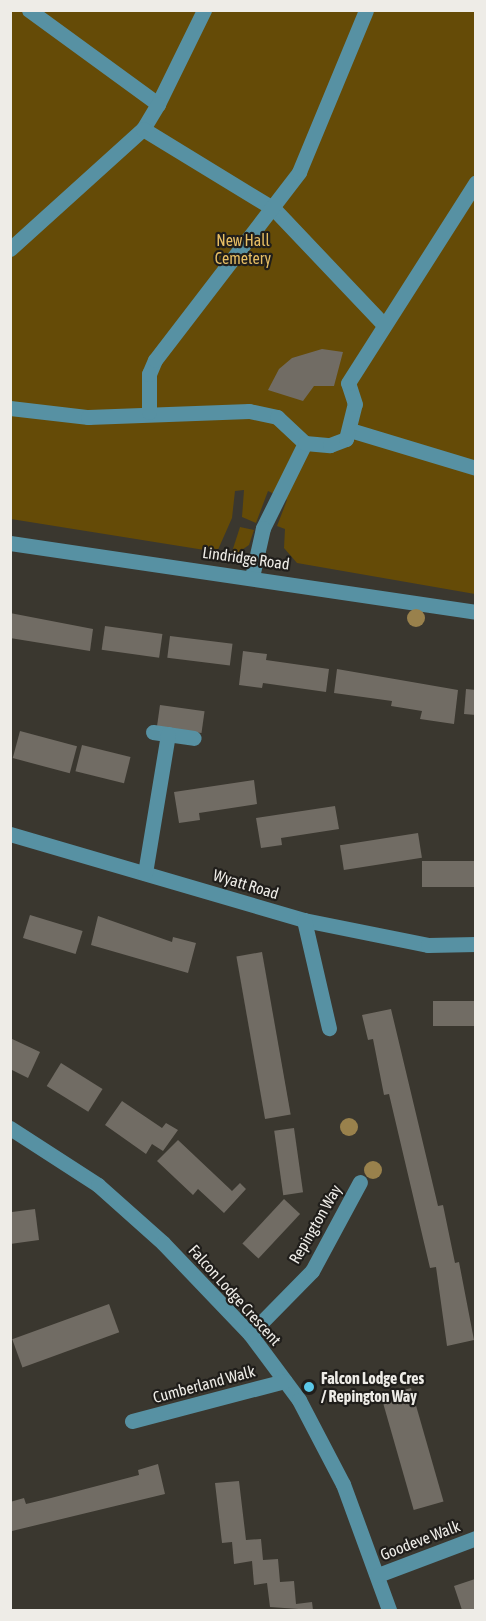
<!DOCTYPE html>
<html>
<head>
<meta charset="utf-8">
<style>
  body { margin:0 }
  #map { position:relative; width:486px; height:1621px; overflow:hidden; background:#3a372f; font-family:"Asap Condensed",sans-serif }
  div>[style] { position:absolute }
  [style*='--x'] { left:calc(var(--x)*1px); top:calc(var(--y)*1px); width:calc(var(--w)*1px); rotate:calc(var(--a)*1deg) }
  .green>* { inset:0; background:#654b07 }
  .building>* { inset:0; background:#716c64; transform-origin:0 0 }
  .minor>* { height:15px; margin:-7.5px; padding:0 7.5px; transform-origin:7.5px; border-radius:7.5px; background:#5791a3 }
  .trees>* { width:18px; height:18px; margin:-9px; border-radius:50%; background:#99814c }
  .dots>* { width:16px; height:16px; translate:-50% -50%; box-sizing:border-box; border:3px solid #201e1b; border-radius:50% }
  span { translate:-50% -50%; white-space:nowrap; text-align:center; line-height:1.15; -webkit-text-stroke:4.5px #201e1b; paint-order:stroke }
  .park-label { font-size:16px; color:#e7be64 }
  .street-label { font-size:16px; color:#eeece7 }
  .poi-label { font-size:16px; color:#eeece7; font-weight:700 }
  .left { translate:0 -50%; text-align:left }
  .frame { position:absolute; inset:0; border:12px solid #eeece7; pointer-events:none }
</style>
</head>
<body>
<div id="map">
  <div class="green">
    <i style="clip-path:polygon(11px 11px,475px 11px,475px 594px,297px 563px,284px 548px,285px 529px,277px 526px,287px 500px,268px 491px,256px 523px,242px 517px,244px 490px,235px 491px,232px 518px,217px 552px,11px 519px)"></i>
    <i style="clip-path:polygon(240px 527px,254px 530px,249px 545px,230px 558px)"></i>
  </div>
  <div class="building">
    <i style="clip-path:polygon(322px 349px,343px 352px,334px 386px,314px 386px,303px 401px,268px 390px,279px 369px,292px 358px)"></i>
    <i style="clip-path:polygon(10px 613px,93px 629px,90px 651px,10px 638px)"></i>
    <i style="left:105px;top:626px;width:58px;height:24px;rotate:8deg"></i>
    <i style="left:170px;top:636px;width:63px;height:22px;rotate:7deg"></i>
    <i style="clip-path:polygon(243px 651px,267px 654px,266px 660px,329px 669px,326px 692px,263px 683px,262px 688px,239px 685px)"></i>
    <i style="clip-path:polygon(337px 669px,458px 690px,454px 724px,420px 719px,422px 711px,391px 706px,392px 701px,334px 693px)"></i>
    <i style="clip-path:polygon(466px 689px,476px 690px,476px 715px,464px 714px)"></i>
    <i style="left:160px;top:705px;width:45px;height:22px;rotate:8deg"></i>
    <i style="left:20px;top:731px;width:59px;height:28px;rotate:15deg"></i>
    <i style="left:82px;top:745px;width:50px;height:27px;rotate:14deg"></i>
    <i style="clip-path:polygon(254px 780px,257px 804px,199px 813px,200px 820px,179px 823px,174px 792px)"></i>
    <i style="clip-path:polygon(335px 806px,339px 829px,281px 838px,282px 845px,261px 848px,256px 818px)"></i>
    <i style="left:418px;top:833px;width:25px;height:79px;rotate:81deg"></i>
    <i style="left:476px;top:861px;width:26px;height:54px;rotate:90deg"></i>
    <i style="left:30px;top:915px;width:55px;height:24px;rotate:17deg"></i>
    <i style="clip-path:polygon(98px 916px,172px 942px,173px 937px,196px 943px,188px 973px,91px 945px)"></i>
    <i style="left:262px;top:952px;width:165px;height:26px;rotate:80deg"></i>
    <i style="left:476px;top:1001px;width:25px;height:43px;rotate:90deg"></i>
    <i style="clip-path:polygon(391px 1009px,438px 1206px,443px 1205px,455px 1263px,459px 1262px,474px 1340px,447px 1346px,436px 1267px,430px 1268px,389px 1094px,384px 1095px,373px 1039px,368px 1040px,362px 1015px)"></i>
    <i style="clip-path:polygon(10px 1038px,40px 1052px,28px 1078px,10px 1069px)"></i>
    <i style="left:61px;top:1063px;width:49px;height:27px;rotate:32deg"></i>
    <i style="clip-path:polygon(122px 1101px,162px 1128px,166px 1123px,178px 1130px,163px 1151px,152px 1144px,146px 1154px,105px 1125px)"></i>
    <i style="left:294px;top:1128px;width:65px;height:20px;rotate:82deg"></i>
    <i style="clip-path:polygon(178px 1140px,232px 1191px,240px 1183px,246px 1189px,224px 1213px,198px 1189px,193px 1195px,157px 1161px)"></i>
    <i style="left:284px;top:1199px;width:22px;height:61px;rotate:43deg"></i>
    <i style="clip-path:polygon(35px 1209px,39px 1240px,10px 1244px,12px 1212px)"></i>
    <i style="left:109px;top:1304px;width:30px;height:103px;rotate:70deg"></i>
    <i style="left:411px;top:1388px;width:118px;height:31px;rotate:74deg"></i>
    <i style="clip-path:polygon(158px 1464px,165px 1494px,12px 1531px,10px 1502px,24px 1498px,26px 1504px,51px 1498px,139px 1475px,138px 1470px)"></i>
    <i style="clip-path:polygon(239px 1481px,246px 1540px,261px 1539px,263px 1560px,278px 1559px,280px 1582px,294px 1581px,296px 1604px,312px 1602px,313px 1610px,270px 1607px,267px 1583px,254px 1585px,252px 1561px,234px 1564px,232px 1542px,222px 1543px,215px 1483px)"></i>
    <i style="clip-path:polygon(475px 1579px,476px 1610px,462px 1610px,454px 1586px)"></i>
  </div>
  <div class="minor">
    <i style="--x:29;--y:10;--w:160;--a:36.1"></i>
    <i style="--x:158;--y:104;--w:105;--a:-63.9"></i>
    <i style="--x:143;--y:129;--w:29;--a:-59"></i>
    <i style="--x:10;--y:249;--w:179;--a:-42.1"></i>
    <i style="--x:143;--y:129;--w:153;--a:31.4"></i>
    <i style="--x:274;--y:209;--w:157;--a:46.5"></i>
    <i style="--x:10;--y:408;--w:79;--a:6.6"></i>
    <i style="--x:88;--y:417;--w:161;--a:-2.1"></i>
    <i style="--x:249;--y:411;--w:29;--a:12"></i>
    <i style="--x:277;--y:417;--w:38;--a:43"></i>
    <i style="--x:305;--y:443;--w:95;--a:116.3"></i>
    <i style="--x:263;--y:528;--w:50;--a:102.7"></i>
    <i style="--x:149;--y:412;--w:38;--a:-90"></i>
    <i style="--x:149;--y:374;--w:15;--a:-67"></i>
    <i style="--x:155;--y:360;--w:237;--a:-52.5"></i>
    <i style="--x:299;--y:172;--w:175;--a:-67.5"></i>
    <i style="--x:350;--y:430;--w:132;--a:16.8"></i>
    <i style="--x:305;--y:443;--w:25;--a:5"></i>
    <i style="--x:330;--y:445;--w:17;--a:-21"></i>
    <i style="--x:346;--y:439;--w:36;--a:-76"></i>
    <i style="--x:355;--y:404;--w:22;--a:-108"></i>
    <i style="--x:348;--y:383;--w:238;--a:-57.5"></i>
    <i style="--x:10;--y:543;--w:471;--a:8.4"></i>
    <i style="--x:153;--y:732;--w:41;--a:8.3"></i>
    <i style="--x:10;--y:834;--w:306;--a:16.3"></i>
    <i style="--x:304;--y:920;--w:126;--a:11.4"></i>
    <i style="--x:428;--y:945;--w:48;--a:-1.2"></i>
    <i style="--x:145;--y:873;--w:141;--a:-80.6"></i>
    <i style="--x:304;--y:920;--w:111;--a:77"></i>
    <i style="--x:10;--y:1128;--w:105;--a:32.9"></i>
    <i style="--x:98;--y:1185;--w:87;--a:41.7"></i>
    <i style="--x:163;--y:1243;--w:126;--a:46.3"></i>
    <i style="--x:250;--y:1334;--w:82;--a:53.4"></i>
    <i style="--x:299;--y:1400;--w:95;--a:62.4"></i>
    <i style="--x:343;--y:1484;--w:134;--a:69.9"></i>
    <i style="--x:250;--y:1334;--w:88;--a:-45.5"></i>
    <i style="--x:312;--y:1271;--w:101;--a:-61.7"></i>
    <i style="--x:132;--y:1421;--w:158;--a:-14.7"></i>
    <i style="--x:378;--y:1575;--w:105;--a:-20.7"></i>
  </div>
  <div class="trees">
    <i style="left:416px;top:618px"></i>
    <i style="left:349px;top:1127px"></i>
    <i style="left:373px;top:1170px"></i>
  </div>
  <div class="dots">
    <i style="left:309px;top:1387px;background:#5bc7e7"></i>
  </div>
  <div class="park-label">
    <span style="left:243px;top:249px">New Hall<br>Cemetery</span>
  </div>
  <div class="street-label">
    <span style="left:246px;top:558px;rotate:8deg">Lindridge Road</span>
    <span style="left:246px;top:884px;rotate:17deg">Wyatt Road</span>
    <span style="left:315px;top:1224px;rotate:-60deg">Repington Way</span>
    <span style="left:235px;top:1295px;rotate:48deg">Falcon Lodge Crescent</span>
    <span style="left:204px;top:1384px;rotate:-15deg">Cumberland Walk</span>
    <span style="left:420px;top:1540px;rotate:-21deg">Goodeve Walk</span>
  </div>
  <div class="poi-label">
    <span class="left" style="left:321px;top:1387px">Falcon Lodge Cres<br>/ Repington Way</span>
  </div>
  <div class="frame"></div>
</div>
</body>
</html>
